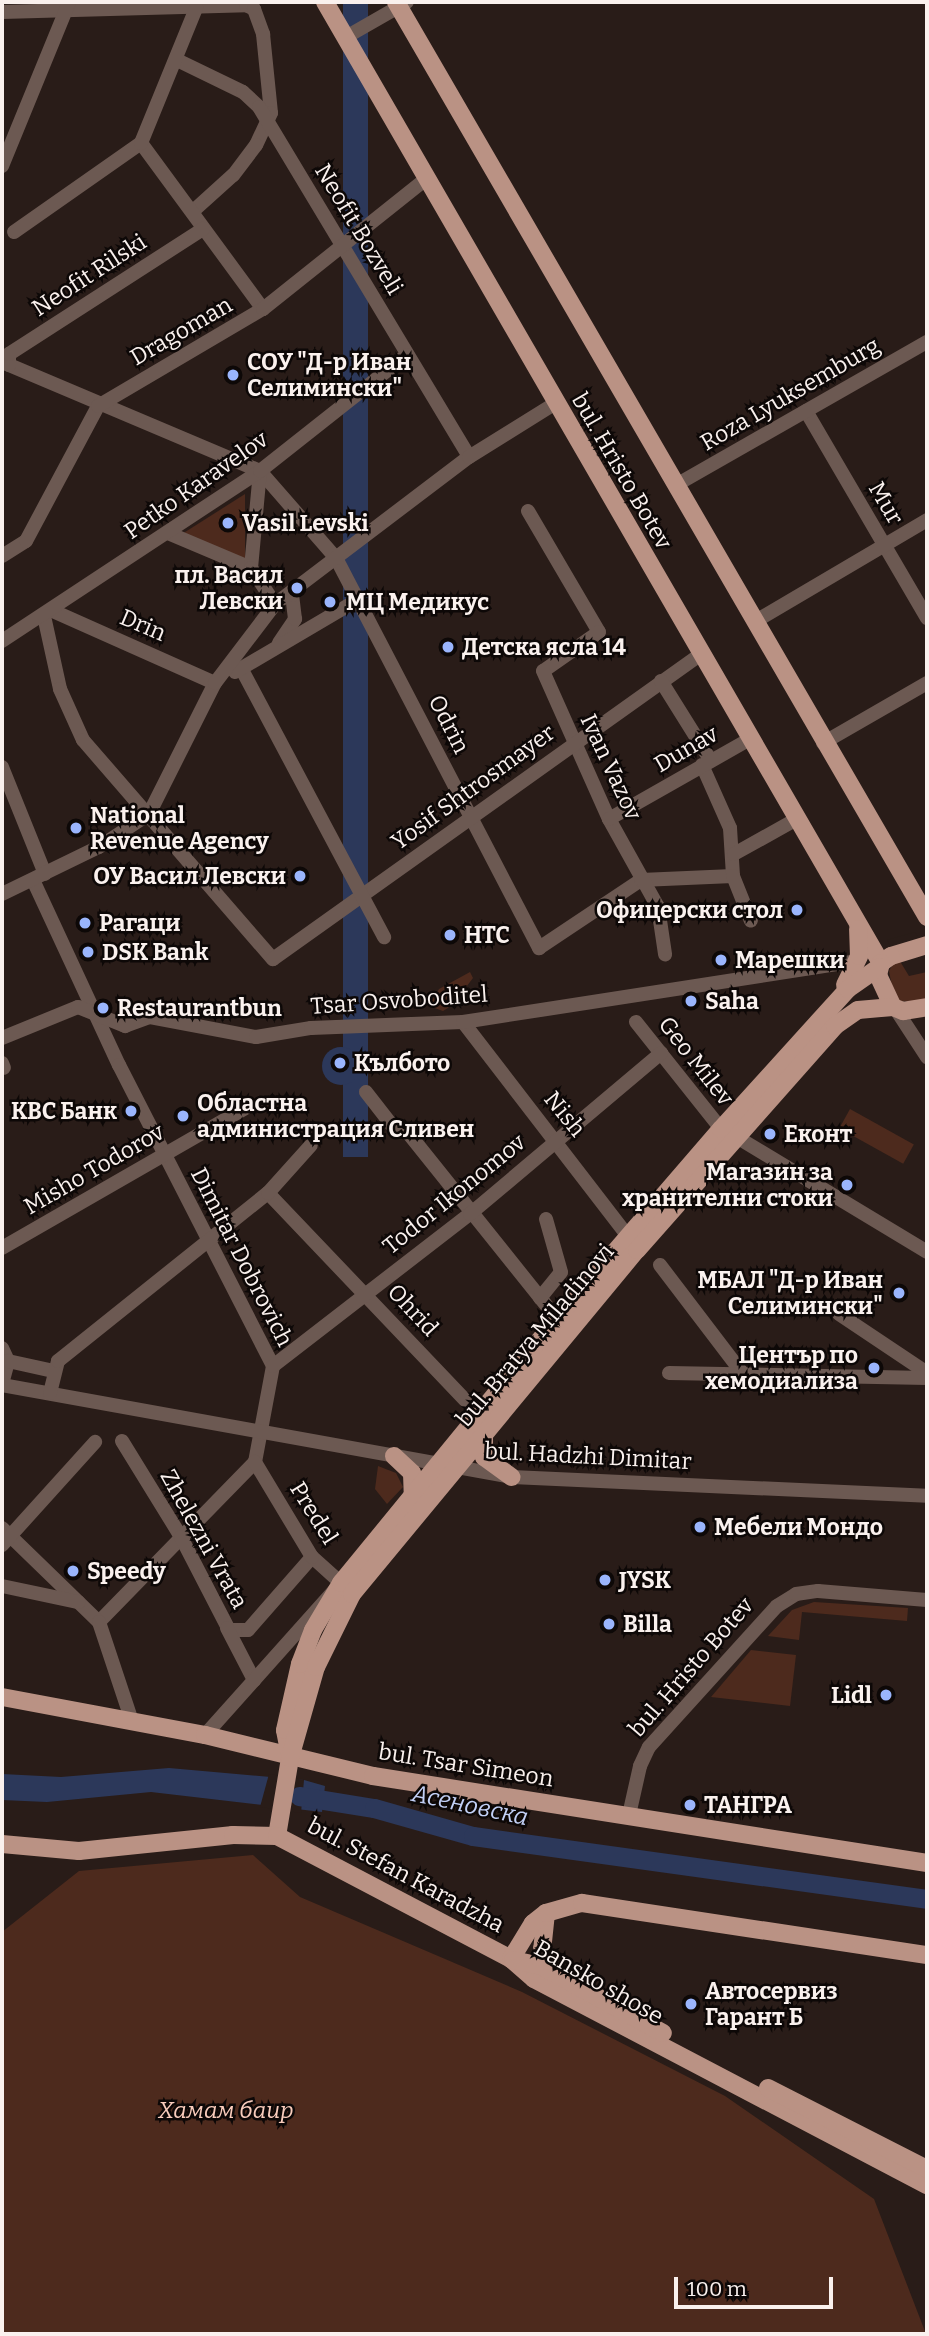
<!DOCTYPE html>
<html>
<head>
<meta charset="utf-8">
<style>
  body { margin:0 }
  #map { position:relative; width:929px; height:2336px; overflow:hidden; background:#291c18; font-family:Bitter,serif }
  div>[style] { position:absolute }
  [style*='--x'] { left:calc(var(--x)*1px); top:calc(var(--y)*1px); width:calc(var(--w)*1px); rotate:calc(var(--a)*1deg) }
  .green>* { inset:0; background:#4d2a1d; transform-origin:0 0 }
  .water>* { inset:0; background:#2c385a; transform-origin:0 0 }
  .round { border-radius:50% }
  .pier>* { inset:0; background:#291c18 }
  .river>* { height:19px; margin:-9.5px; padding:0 9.5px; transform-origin:9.5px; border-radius:9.5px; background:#2c385a }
  .minor>* { height:14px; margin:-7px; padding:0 7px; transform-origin:7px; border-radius:7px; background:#6c5952 }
  .major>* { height:18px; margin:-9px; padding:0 9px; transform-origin:9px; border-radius:9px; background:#ba9284 }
  .dots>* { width:19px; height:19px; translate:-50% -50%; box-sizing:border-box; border:4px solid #0d0807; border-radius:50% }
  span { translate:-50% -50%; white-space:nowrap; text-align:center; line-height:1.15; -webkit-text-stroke:5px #0d0807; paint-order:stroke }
  .street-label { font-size:23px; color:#faf1ee }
  .poi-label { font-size:23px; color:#faf1ee; font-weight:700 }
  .left { translate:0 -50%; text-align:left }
  .right { translate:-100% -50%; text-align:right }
  .park-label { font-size:23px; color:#f9ccbc; font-style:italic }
  .water-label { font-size:24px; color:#c2d0f6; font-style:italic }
  .frame { position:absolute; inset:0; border:4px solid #faf1ee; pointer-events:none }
  .scale { position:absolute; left:674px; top:2277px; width:159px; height:32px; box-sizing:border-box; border:4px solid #faf1ee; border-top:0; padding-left:9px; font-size:21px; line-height:24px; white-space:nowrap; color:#faf1ee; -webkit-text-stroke:5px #0d0807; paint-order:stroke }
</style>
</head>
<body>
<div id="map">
  <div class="green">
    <i style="clip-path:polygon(245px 494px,245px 561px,182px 534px)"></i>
    <i style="clip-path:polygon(927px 952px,927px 1001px,900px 1001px,894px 997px,889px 971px,893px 964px)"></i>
    <i style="clip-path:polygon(470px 972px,473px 978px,460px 995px,461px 1000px,443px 1011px,429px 1006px,439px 989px)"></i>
    <i style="left:850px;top:1109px;width:73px;height:22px;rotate:29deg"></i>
    <i style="clip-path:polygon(378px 1466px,396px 1473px,403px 1487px,387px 1504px,375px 1489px)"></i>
    <i style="clip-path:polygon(814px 1602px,908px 1608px,907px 1621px,802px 1612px,799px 1640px,768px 1636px,792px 1610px)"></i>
    <i style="clip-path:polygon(751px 1650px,796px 1655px,790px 1706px,711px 1697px)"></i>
    <i style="clip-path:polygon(253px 1855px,300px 1897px,522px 1992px,725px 2096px,874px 2199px,926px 2334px,2px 2334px,2px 1932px,79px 1871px)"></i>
  </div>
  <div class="water">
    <i style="left:343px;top:2px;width:25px;height:1155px"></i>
    <i class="round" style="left:322px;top:1047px;width:38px;height:38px"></i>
    <i style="clip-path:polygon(169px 1768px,304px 1780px,325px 1786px,322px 1812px,151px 1792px,47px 1802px,2px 1800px,2px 1774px,61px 1777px)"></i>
  </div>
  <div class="pier">
    <i style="clip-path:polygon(915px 932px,927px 952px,927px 972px,909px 976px,887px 940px)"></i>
    <i style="clip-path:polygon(269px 1774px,304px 1780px,301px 1813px,260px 1807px)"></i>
  </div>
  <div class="river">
    <i style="--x:299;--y:1796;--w:76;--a:9.1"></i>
    <i style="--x:374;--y:1808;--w:103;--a:15.8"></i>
    <i style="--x:473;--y:1836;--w:458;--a:7.9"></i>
  </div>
  <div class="minor">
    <i style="--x:2;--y:12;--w:244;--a:-1.6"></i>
    <i style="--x:246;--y:5;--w:9;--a:27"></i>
    <i style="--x:254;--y:9;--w:27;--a:70"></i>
    <i style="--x:263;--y:34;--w:79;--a:84.2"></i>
    <i style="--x:271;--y:113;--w:35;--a:115"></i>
    <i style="--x:256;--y:145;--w:38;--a:127"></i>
    <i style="--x:233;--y:175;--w:55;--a:137.9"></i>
    <i style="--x:346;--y:37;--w:70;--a:-29.8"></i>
    <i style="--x:177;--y:60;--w:73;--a:25.9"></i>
    <i style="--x:243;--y:92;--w:22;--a:43"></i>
    <i style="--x:259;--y:107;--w:408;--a:59"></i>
    <i style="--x:141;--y:143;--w:206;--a:53.7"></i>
    <i style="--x:2;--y:166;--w:176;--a:-67.7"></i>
    <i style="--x:14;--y:232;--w:155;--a:-35"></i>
    <i style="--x:141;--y:143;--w:146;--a:-67.8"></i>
    <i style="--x:2;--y:362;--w:280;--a:22.9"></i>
    <i style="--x:260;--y:471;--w:116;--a:48.9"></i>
    <i style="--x:336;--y:558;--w:440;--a:62.5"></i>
    <i style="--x:539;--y:948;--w:123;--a:-33.7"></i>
    <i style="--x:641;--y:880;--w:92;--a:-2.5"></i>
    <i style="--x:9;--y:365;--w:11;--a:-90"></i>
    <i style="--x:9;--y:354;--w:231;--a:-32.8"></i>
    <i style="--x:806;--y:411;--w:240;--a:59.7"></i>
    <i style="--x:676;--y:485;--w:289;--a:-29.7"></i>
    <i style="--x:528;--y:511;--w:140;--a:59.6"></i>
    <i style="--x:599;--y:632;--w:68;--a:145.1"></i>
    <i style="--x:543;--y:671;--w:162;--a:66"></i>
    <i style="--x:609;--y:819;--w:101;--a:60.9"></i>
    <i style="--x:658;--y:907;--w:48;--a:81.5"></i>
    <i style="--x:168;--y:533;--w:90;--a:22.9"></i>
    <i style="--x:251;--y:568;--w:97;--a:-84.7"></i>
    <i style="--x:2;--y:556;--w:28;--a:-32"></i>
    <i style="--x:26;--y:541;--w:153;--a:-61.9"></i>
    <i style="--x:98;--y:406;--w:191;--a:-30.5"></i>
    <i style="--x:263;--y:309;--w:208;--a:-38.6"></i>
    <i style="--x:251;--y:568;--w:43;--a:56.3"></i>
    <i style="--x:53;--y:611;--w:177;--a:24"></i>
    <i style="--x:44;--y:616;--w:75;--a:77.6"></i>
    <i style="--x:60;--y:689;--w:56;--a:65.7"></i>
    <i style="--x:83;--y:740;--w:290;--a:49.1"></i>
    <i style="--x:273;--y:959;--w:526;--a:-35.47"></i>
    <i style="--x:754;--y:622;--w:201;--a:-30.5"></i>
    <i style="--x:2;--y:641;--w:309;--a:-33.4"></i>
    <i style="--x:260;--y:471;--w:187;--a:-38.3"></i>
    <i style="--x:279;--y:643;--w:29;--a:-56"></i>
    <i style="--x:295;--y:619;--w:24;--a:-97"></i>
    <i style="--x:292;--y:595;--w:10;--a:-61"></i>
    <i style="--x:241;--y:668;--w:305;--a:62"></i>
    <i style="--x:235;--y:672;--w:144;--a:-30.5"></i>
    <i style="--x:661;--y:681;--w:94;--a:58"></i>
    <i style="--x:823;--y:743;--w:120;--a:-30"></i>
    <i style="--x:702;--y:765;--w:69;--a:66"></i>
    <i style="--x:730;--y:828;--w:48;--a:86.4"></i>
    <i style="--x:733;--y:876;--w:48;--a:68.2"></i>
    <i style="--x:2;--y:767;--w:115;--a:68.1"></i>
    <i style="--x:609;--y:819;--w:162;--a:-29.6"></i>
    <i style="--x:734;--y:854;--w:72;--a:-29.1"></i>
    <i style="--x:33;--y:880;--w:204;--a:65.1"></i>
    <i style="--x:119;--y:1065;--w:338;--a:62.9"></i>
    <i style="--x:273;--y:1366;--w:98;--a:100.6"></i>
    <i style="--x:255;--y:1462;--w:223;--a:134.3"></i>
    <i style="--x:2;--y:894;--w:108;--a:-25.9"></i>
    <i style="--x:99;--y:847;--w:60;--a:-33.4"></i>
    <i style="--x:149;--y:814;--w:147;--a:-63.3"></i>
    <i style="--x:215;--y:683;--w:99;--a:-52.8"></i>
    <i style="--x:275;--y:604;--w:243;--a:-37.2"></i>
    <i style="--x:469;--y:457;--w:100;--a:-31.9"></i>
    <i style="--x:895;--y:1008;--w:59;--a:56.9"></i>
    <i style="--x:463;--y:1022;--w:270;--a:52.4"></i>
    <i style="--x:636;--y:1022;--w:137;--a:51.5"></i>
    <i style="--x:2;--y:1038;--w:82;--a:-22.2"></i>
    <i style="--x:78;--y:1007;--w:51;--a:22"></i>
    <i style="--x:125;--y:1026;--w:27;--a:-20"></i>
    <i style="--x:150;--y:1017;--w:108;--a:10.7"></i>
    <i style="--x:256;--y:1037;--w:56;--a:-9.3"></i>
    <i style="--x:311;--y:1028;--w:152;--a:-2.3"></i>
    <i style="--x:463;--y:1022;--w:393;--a:-8.8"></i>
    <i style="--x:2;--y:1063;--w:5;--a:68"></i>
    <i style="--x:366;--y:1092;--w:46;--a:52.1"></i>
    <i style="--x:405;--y:1129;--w:243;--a:51.3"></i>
    <i style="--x:735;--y:1136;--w:224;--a:31.1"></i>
    <i style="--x:268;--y:1193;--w:286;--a:46.4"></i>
    <i style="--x:2;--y:1248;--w:280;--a:-29.9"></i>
    <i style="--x:660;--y:1265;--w:137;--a:52.7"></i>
    <i style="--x:540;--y:1298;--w:33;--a:-51"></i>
    <i style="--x:561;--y:1272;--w:55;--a:-105.8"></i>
    <i style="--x:839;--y:1314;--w:106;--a:33.8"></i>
    <i style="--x:2;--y:1348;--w:14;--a:65"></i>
    <i style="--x:273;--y:1366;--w:249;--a:-37.7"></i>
    <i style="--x:470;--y:1214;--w:250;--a:-40.1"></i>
    <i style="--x:669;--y:1373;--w:258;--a:1.1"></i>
    <i style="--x:2;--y:1384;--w:24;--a:-75"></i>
    <i style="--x:8;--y:1361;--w:46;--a:12.5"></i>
    <i style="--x:2;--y:1385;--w:518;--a:10.23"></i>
    <i style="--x:512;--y:1477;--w:415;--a:2.6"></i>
    <i style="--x:50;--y:1393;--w:33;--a:-76"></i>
    <i style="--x:58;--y:1361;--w:269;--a:-38.7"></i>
    <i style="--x:268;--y:1193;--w:64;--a:-48.1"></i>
    <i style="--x:122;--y:1441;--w:113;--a:58.4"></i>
    <i style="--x:181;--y:1537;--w:105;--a:62.7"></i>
    <i style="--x:229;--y:1630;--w:19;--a:0"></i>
    <i style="--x:248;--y:1630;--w:97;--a:-48.8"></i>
    <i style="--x:2;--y:1528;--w:135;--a:44.1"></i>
    <i style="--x:99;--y:1622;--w:104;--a:71.6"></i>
    <i style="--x:2;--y:1545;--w:139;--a:-47.9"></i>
    <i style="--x:2;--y:1586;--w:78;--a:11.9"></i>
    <i style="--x:227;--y:1628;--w:59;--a:62.6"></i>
    <i style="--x:205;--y:1735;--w:204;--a:-48.2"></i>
    <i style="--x:341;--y:1583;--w:39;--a:-138"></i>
    <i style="--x:312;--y:1557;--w:111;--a:-121"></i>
    <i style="--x:629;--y:1815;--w:50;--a:-77.3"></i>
    <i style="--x:640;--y:1766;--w:21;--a:-65"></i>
    <i style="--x:649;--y:1747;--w:190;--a:-47.8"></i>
    <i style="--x:777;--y:1606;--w:22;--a:-32"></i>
    <i style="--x:796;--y:1594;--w:22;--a:-8"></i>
    <i style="--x:818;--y:1591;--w:109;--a:4.7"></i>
  </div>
  <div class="major">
    <i style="--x:325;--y:2;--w:1110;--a:59.95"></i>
    <i style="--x:396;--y:2;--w:1058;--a:59.87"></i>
    <i style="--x:927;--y:945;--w:38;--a:163"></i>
    <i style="--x:891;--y:956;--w:12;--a:145"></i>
    <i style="--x:881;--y:963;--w:12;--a:104"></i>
    <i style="--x:878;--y:975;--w:35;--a:65"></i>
    <i style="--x:893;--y:1007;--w:11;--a:22"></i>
    <i style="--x:903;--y:1011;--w:24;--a:-9"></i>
    <i style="--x:845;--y:985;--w:32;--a:-64"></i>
    <i style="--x:859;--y:956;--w:27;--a:-92"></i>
    <i style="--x:484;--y:1435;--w:22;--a:90"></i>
    <i style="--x:484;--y:1457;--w:34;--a:36"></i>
    <i style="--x:394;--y:1456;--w:25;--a:43"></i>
    <i style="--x:412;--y:1473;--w:23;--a:88"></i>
    <i style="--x:2;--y:1697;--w:207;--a:10.6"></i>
    <i style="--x:205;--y:1735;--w:173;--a:13.7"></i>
    <i style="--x:373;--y:1776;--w:561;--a:8.92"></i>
    <i style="--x:290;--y:1756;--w:26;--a:-101"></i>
    <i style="--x:285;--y:1730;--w:68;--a:-77.2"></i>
    <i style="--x:300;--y:1664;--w:36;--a:-69"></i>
    <i style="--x:313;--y:1630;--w:55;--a:-59.2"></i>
    <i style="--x:341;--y:1583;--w:341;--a:-50.7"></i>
    <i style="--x:557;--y:1319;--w:251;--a:-49.2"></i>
    <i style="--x:721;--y:1129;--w:189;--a:-47.8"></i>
    <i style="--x:848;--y:989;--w:38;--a:-35"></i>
    <i style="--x:277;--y:1836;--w:79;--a:-80.5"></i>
    <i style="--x:290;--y:1758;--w:95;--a:-74.1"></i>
    <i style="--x:316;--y:1667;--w:81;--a:-63.7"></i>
    <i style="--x:352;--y:1594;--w:447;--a:-50.4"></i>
    <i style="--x:637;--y:1250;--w:299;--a:-48.5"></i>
    <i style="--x:835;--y:1026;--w:28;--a:-35"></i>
    <i style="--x:858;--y:1010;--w:35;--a:-5"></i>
    <i style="--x:2;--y:1844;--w:77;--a:5.2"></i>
    <i style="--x:79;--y:1851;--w:155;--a:-5.9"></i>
    <i style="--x:233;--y:1835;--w:44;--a:1.3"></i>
    <i style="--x:277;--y:1836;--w:264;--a:27.7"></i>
    <i style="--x:511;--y:1959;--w:30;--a:41"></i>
    <i style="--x:534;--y:1979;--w:444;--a:27.7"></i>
    <i style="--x:546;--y:1913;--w:36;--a:96"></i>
    <i style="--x:542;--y:1949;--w:29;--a:59"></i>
    <i style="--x:511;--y:1959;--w:42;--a:-58.6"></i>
    <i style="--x:533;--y:1923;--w:16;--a:-38"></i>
    <i style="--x:546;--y:1913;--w:37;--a:-16"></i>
    <i style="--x:582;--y:1903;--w:349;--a:8.6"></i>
    <i style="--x:513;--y:1960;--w:29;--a:12"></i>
    <i style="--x:541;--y:1966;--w:139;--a:28.8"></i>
    <i style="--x:768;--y:2088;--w:178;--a:27"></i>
  </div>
  <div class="dots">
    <i style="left:233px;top:375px;background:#9ab5fd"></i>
    <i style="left:228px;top:523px;background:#9ab5fd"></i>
    <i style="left:297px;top:588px;background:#9ab5fd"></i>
    <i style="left:330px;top:602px;background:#9ab5fd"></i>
    <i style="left:448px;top:647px;background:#9ab5fd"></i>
    <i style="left:76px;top:828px;background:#9ab5fd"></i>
    <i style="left:300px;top:876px;background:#9ab5fd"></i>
    <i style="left:797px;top:910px;background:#9ab5fd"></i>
    <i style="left:85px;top:923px;background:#9ab5fd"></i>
    <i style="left:450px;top:935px;background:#9ab5fd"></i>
    <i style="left:88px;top:952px;background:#9ab5fd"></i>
    <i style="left:721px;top:960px;background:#9ab5fd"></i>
    <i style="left:691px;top:1001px;background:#9ab5fd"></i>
    <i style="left:103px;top:1008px;background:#9ab5fd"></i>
    <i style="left:340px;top:1063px;background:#9ab5fd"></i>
    <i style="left:131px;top:1111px;background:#9ab5fd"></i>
    <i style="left:183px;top:1116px;background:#9ab5fd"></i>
    <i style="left:770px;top:1134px;background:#9ab5fd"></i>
    <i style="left:847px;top:1185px;background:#9ab5fd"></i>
    <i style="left:899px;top:1293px;background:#9ab5fd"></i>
    <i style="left:874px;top:1368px;background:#9ab5fd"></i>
    <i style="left:700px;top:1527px;background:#9ab5fd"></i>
    <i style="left:73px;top:1571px;background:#9ab5fd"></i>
    <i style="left:605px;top:1580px;background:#9ab5fd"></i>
    <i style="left:609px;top:1624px;background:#9ab5fd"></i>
    <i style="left:886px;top:1695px;background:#9ab5fd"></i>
    <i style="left:690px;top:1805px;background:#9ab5fd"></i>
    <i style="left:691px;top:2004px;background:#9ab5fd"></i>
  </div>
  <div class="street-label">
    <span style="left:359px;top:229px;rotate:59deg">Neofit Bozveli</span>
    <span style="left:89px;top:275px;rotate:-33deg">Neofit Rilski</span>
    <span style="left:181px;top:331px;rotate:-30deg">Dragoman</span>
    <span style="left:790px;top:394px;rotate:-30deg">Roza Lyuksemburg</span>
    <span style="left:622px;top:471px;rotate:60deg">bul. Hristo Botev</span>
    <span style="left:196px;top:485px;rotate:-35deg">Petko Karavelov</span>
    <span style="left:886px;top:503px;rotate:60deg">Mur</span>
    <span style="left:143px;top:625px;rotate:23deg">Drin</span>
    <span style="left:449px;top:724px;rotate:63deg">Odrin</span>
    <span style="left:686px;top:749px;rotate:-30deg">Dunav</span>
    <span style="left:611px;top:767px;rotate:65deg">Ivan Vazov</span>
    <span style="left:473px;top:787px;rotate:-36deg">Yosif Shtrosmayer</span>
    <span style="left:399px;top:1000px;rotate:-4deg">Tsar Osvoboditel</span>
    <span style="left:696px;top:1061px;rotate:52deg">Geo Milev</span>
    <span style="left:565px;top:1114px;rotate:51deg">Nish</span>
    <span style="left:94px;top:1169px;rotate:-30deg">Misho Todorov</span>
    <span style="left:454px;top:1194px;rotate:-39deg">Todor Ikonomov</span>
    <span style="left:242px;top:1257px;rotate:63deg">Dimitar Dobrovich</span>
    <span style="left:413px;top:1310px;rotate:47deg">Ohrid</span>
    <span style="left:535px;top:1335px;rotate:-50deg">bul. Bratya Miladinovi</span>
    <span style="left:588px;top:1456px;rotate:3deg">bul. Hadzhi Dimitar</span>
    <span style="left:314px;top:1513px;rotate:58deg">Predel</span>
    <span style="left:204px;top:1539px;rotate:61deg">Zhelezni Vrata</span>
    <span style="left:691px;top:1667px;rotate:-49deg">bul. Hristo Botev</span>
    <span style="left:466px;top:1765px;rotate:9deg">bul. Tsar Simeon</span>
    <span style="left:406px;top:1875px;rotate:28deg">bul. Stefan Karadzha</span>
    <span style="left:599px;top:1982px;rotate:30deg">Bansko shose</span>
  </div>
  <div class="poi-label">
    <span class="left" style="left:247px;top:375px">СОУ "Д-р Иван<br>Селимински"</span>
    <span class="left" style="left:242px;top:523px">Vasil Levski</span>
    <span class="right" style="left:283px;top:588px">пл. Васил<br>Левски</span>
    <span class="left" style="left:346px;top:602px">МЦ Медикус</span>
    <span class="left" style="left:462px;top:647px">Детска ясла 14</span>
    <span class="left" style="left:90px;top:828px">National<br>Revenue Agency</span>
    <span class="right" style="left:286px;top:876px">ОУ Васил Левски</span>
    <span class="right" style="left:783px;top:910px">Офицерски стол</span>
    <span class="left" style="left:99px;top:923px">Рагаци</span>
    <span class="left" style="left:464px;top:935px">НТС</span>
    <span class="left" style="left:102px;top:952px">DSK Bank</span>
    <span class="left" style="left:735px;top:960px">Марешки</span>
    <span class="left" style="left:705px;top:1001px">Saha</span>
    <span class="left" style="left:117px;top:1008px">Restaurantbun</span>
    <span class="left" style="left:354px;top:1063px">Кълбото</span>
    <span class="left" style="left:197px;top:1116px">Областна<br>администрация Сливен</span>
    <span class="right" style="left:117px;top:1111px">КВС Банк</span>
    <span class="left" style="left:784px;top:1134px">Еконт</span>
    <span class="right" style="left:833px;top:1185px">Магазин за<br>хранителни стоки</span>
    <span class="right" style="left:883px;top:1293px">МБАЛ "Д-р Иван<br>Селимински"</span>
    <span class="right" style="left:858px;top:1368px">Център по<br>хемодиализа</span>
    <span class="left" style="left:714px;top:1527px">Мебели Мондо</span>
    <span class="left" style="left:87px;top:1571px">Speedy</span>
    <span class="left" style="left:619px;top:1580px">JYSK</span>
    <span class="left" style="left:623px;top:1624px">Billa</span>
    <span class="right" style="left:872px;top:1695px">Lidl</span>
    <span class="left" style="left:704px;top:1805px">ТАНГРА</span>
    <span class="left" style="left:705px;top:2004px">Автосервиз<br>Гарант Б</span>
  </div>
  <div class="park-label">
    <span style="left:226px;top:2110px">Хамам баир</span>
  </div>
  <div class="water-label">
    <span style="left:470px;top:1806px;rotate:12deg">Асеновска</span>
  </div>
  <div class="frame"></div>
  <div class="scale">100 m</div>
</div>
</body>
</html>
